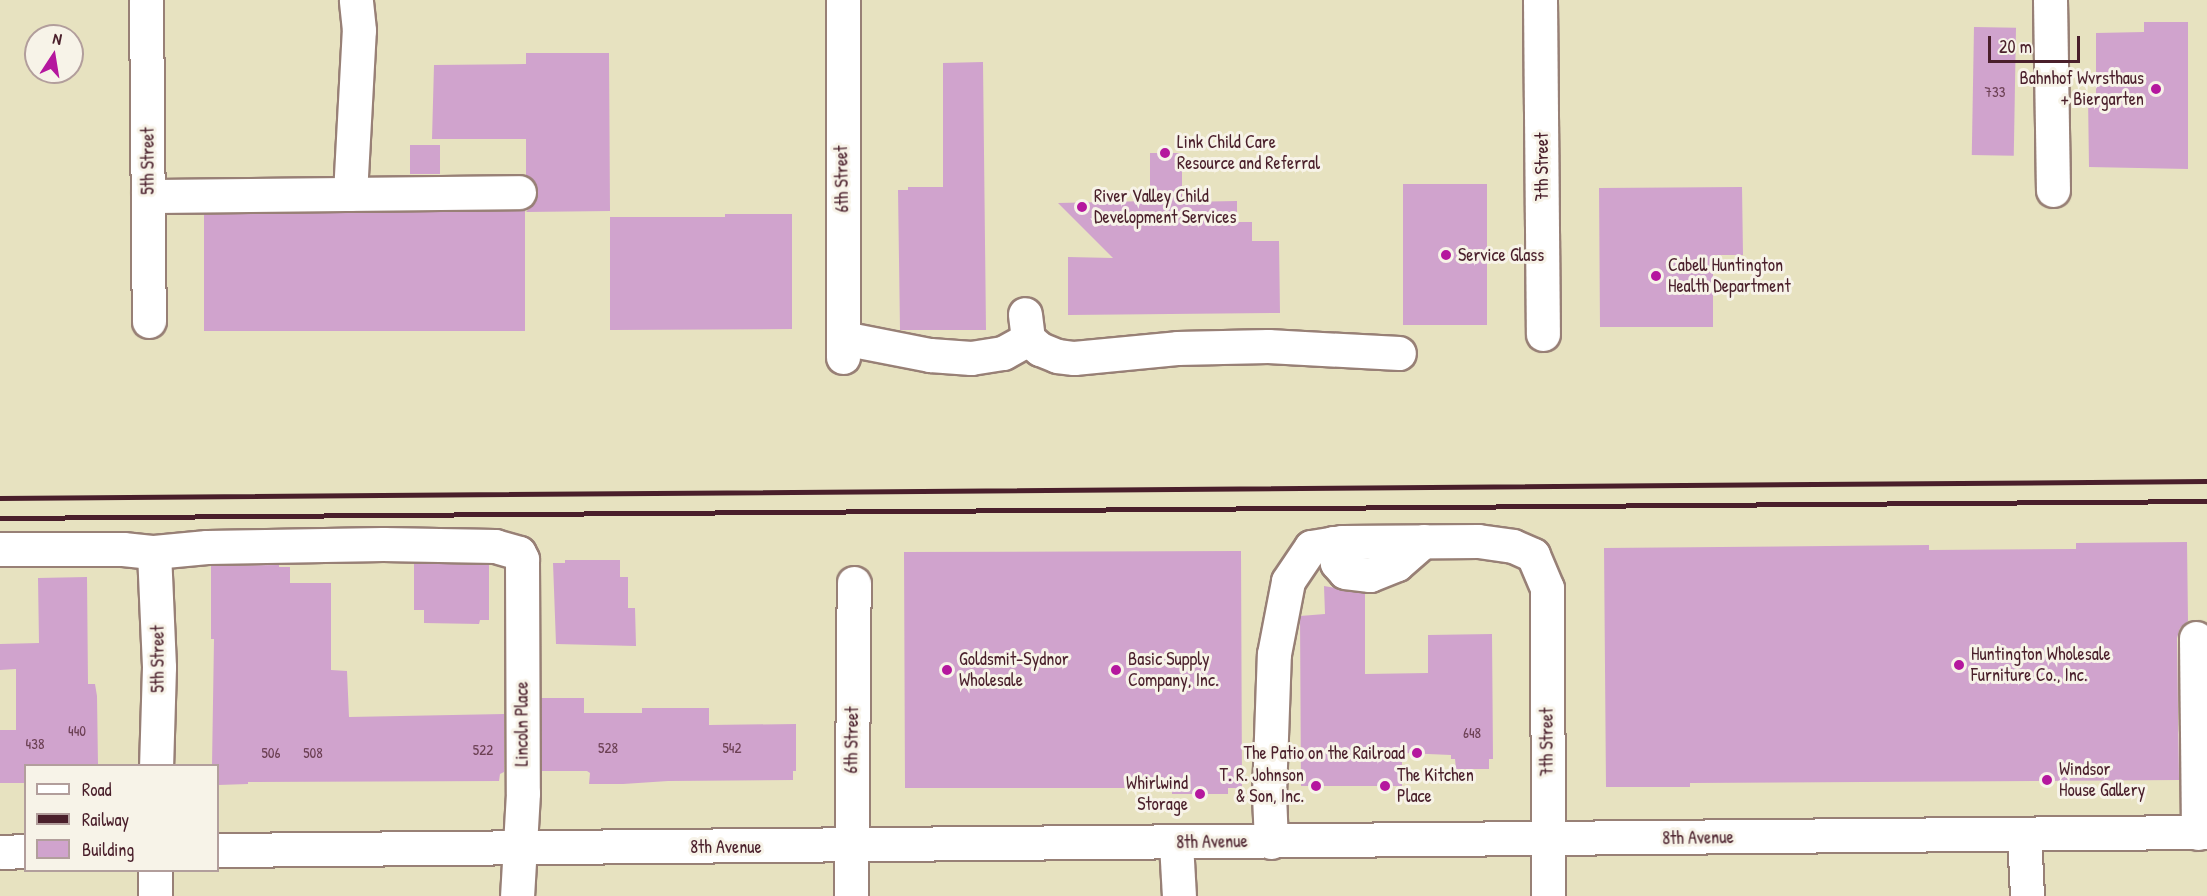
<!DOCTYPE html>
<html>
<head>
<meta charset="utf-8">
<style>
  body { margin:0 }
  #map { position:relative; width:2207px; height:896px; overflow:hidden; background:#e7e2c0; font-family:"Patrick Hand",sans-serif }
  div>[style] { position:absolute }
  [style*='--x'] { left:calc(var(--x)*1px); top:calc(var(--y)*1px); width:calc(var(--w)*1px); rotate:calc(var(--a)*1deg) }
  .building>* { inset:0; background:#d0a3cd; transform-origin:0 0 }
  .roads { filter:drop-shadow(2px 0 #988076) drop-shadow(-2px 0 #988076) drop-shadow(0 2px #988076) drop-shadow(0 -2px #988076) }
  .minor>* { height:33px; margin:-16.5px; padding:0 16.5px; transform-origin:16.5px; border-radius:16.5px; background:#fff }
  .major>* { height:33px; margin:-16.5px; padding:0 16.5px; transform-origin:16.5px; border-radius:16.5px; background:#fff }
  .rail>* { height:4.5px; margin:-2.25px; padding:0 2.25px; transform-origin:2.25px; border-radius:2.25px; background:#4a1f2b }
  .dots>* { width:16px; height:16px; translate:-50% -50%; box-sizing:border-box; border:3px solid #f7f3e8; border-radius:50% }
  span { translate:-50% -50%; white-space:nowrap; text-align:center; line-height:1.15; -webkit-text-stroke:6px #f7f3e8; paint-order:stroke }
  .number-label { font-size:15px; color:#6c4054 }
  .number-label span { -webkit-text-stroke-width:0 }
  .poi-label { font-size:18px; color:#4a1f2b }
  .right { translate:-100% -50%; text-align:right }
  .left { translate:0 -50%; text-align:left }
  .street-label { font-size:18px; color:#4a1f2b }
  .legend { position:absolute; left:24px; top:764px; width:195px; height:108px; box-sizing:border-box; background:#f7f3e8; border:2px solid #b29e9c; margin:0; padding:8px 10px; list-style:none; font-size:18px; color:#4a1f2b }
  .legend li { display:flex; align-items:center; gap:12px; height:30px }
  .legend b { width:30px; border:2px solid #b29e9c }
  .north { position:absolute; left:24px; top:24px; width:60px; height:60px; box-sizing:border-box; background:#f7f3e8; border:2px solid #b29e9c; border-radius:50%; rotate:12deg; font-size:16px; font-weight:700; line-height:24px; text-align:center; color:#4a1f2b }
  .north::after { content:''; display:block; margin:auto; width:21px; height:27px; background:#b5179e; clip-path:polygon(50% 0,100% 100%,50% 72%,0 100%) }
  .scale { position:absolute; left:1988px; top:36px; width:92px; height:27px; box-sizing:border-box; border:3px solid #4a1f2b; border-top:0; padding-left:8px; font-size:18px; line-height:21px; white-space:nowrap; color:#4a1f2b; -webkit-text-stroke:4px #f7f3e8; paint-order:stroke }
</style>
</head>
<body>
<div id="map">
  <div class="building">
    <i style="clip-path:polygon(2144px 22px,2188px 22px,2188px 169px,2089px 167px,2088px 96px,2096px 96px,2096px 33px,2144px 32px)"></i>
    <i style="left:1974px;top:27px;width:42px;height:128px;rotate:1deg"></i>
    <i style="clip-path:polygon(526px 53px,609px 53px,610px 211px,526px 212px,535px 202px,538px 192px,535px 182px,526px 175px,526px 139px,432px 139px,434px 65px,526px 64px)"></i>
    <i style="clip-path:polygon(983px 62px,986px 330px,900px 330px,898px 190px,908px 190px,908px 187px,943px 187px,943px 63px)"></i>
    <i style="left:410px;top:145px;width:30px;height:29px"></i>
    <i style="clip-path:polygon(1150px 153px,1182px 153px,1182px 202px,1237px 201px,1237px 222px,1252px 222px,1252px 241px,1279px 241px,1280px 313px,1068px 315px,1068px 257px,1113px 258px,1058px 203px,1150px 201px)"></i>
    <i style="left:1487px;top:184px;width:141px;height:84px;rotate:90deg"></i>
    <i style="clip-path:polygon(1742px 187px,1743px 255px,1713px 255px,1713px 327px,1600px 327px,1599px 188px)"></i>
    <i style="left:525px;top:209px;width:122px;height:321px;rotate:90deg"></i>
    <i style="clip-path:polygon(725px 214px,792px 214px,792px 329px,610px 330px,610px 217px,725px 217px)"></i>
    <i style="clip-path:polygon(2187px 542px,2188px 621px,2180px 628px,2177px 638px,2179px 780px,1690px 783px,1690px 787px,1606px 787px,1604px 548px,1929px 545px,1929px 550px,2076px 549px,2076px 543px)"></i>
    <i style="clip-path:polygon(1241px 551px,1242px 788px,1228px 788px,1228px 794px,1172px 794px,1172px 788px,905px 788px,904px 552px)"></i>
    <i style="clip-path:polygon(565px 560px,620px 560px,620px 577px,628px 577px,628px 608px,635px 608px,636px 646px,556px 644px,553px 563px,565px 563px)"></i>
    <i style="clip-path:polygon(414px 563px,489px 565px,489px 620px,480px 620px,479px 624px,424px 623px,424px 610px,414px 610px)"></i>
    <i style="clip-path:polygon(279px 565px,279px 567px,290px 567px,290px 583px,331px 583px,331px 670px,347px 671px,349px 717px,504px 714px,504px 772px,500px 774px,499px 781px,248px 782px,248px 784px,218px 785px,218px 765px,212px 765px,214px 639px,211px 639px,211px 566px)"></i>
    <i style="clip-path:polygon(87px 577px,88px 684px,95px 684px,97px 696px,98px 765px,26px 765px,26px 783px,0 783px,0 730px,16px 730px,16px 669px,0 670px,0 644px,39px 643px,38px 578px)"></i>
    <i style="clip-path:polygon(1324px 586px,1365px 593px,1365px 674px,1428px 673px,1428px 635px,1492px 634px,1493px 759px,1489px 759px,1489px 769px,1456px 769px,1455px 759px,1451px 759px,1451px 755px,1405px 753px,1405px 758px,1402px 758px,1402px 786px,1301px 786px,1300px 616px,1325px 614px)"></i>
    <i style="clip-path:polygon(541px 698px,584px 698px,584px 713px,642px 713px,642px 708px,709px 708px,709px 725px,796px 724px,796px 771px,793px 771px,793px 780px,668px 781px,623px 784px,589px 784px,590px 773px,587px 771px,542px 771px)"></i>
  </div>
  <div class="roads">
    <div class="minor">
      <i style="--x:146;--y:0;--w:321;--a:89.5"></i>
      <i style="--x:1540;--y:0;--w:334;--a:89.5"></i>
      <i style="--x:2050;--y:0;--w:190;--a:89.1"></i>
      <i style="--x:350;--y:194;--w:164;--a:-86.9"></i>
      <i style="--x:359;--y:30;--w:30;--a:-96"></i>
      <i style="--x:148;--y:196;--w:371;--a:-0.6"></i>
      <i style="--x:843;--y:338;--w:89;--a:11.1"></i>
      <i style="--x:930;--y:355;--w:41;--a:4.2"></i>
      <i style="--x:971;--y:358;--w:32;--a:-9"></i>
      <i style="--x:1003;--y:353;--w:29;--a:-29"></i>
      <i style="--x:1028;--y:339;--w:25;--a:-97"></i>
      <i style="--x:1028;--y:339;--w:16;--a:40"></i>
      <i style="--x:1040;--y:349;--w:18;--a:22"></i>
      <i style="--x:1057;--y:356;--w:17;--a:7"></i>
      <i style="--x:1074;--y:358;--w:103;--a:-5.5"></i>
      <i style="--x:1177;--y:348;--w:91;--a:-1.3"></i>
      <i style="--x:1268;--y:346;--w:131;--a:3.1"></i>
      <i style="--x:843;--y:357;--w:357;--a:-90"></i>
      <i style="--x:1333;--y:543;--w:20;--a:79"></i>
      <i style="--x:1337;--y:563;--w:12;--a:48"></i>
      <i style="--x:1345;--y:572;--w:25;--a:7"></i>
      <i style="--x:1370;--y:575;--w:29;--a:-22"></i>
      <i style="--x:1397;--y:564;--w:35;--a:-41"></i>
      <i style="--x:0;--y:549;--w:123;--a:0"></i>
      <i style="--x:123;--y:549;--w:31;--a:6"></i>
      <i style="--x:154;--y:552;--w:53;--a:-5.4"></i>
      <i style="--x:207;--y:547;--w:176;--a:-1"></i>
      <i style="--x:383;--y:544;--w:112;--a:1"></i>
      <i style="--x:495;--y:546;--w:25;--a:16"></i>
      <i style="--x:519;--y:553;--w:7;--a:63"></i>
      <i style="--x:522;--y:559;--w:234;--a:89.8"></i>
      <i style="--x:523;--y:793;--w:103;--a:93.3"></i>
      <i style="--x:154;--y:552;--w:115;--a:87.5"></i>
      <i style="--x:159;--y:667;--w:99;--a:91.7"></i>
      <i style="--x:2196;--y:638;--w:195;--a:89.4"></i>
      <i style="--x:2024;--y:834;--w:62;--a:87.2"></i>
      <i style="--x:1271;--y:842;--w:48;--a:-92.4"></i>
      <i style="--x:1269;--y:794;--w:140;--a:-88"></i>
      <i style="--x:1274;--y:654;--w:74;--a:-79.1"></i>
      <i style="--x:1288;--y:581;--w:41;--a:-55.9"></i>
      <i style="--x:1311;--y:547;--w:31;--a:-9"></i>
      <i style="--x:1342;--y:542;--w:136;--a:-0.4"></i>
      <i style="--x:1478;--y:541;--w:35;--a:8"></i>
      <i style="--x:1513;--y:546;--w:22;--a:24"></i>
      <i style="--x:1533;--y:555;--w:36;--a:67"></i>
      <i style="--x:1547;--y:588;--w:308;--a:89.8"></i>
      <i style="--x:1176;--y:843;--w:53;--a:86.8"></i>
      <i style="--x:0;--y:852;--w:26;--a:-2"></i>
      <i style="--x:851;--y:896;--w:313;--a:-89.5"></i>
    </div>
    <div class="major">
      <i style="--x:218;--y:850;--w:1989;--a:-0.52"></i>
      <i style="--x:155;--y:870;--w:26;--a:90"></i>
    </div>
  </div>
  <div class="rail">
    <i style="--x:0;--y:498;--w:2207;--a:-0.44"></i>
    <i style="--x:0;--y:518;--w:2207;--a:-0.44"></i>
  </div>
  <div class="dots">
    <i style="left:2156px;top:89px;background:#b5179e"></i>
    <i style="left:1165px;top:153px;background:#b5179e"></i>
    <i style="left:1082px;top:207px;background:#b5179e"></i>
    <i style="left:1446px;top:255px;background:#b5179e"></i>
    <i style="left:1656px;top:276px;background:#b5179e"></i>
    <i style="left:1959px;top:665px;background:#b5179e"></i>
    <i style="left:947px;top:670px;background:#b5179e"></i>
    <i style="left:1116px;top:670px;background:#b5179e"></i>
    <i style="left:1417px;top:753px;background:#b5179e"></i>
    <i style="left:2047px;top:780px;background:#b5179e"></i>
    <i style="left:1316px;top:786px;background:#b5179e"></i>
    <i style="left:1385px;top:786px;background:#b5179e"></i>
    <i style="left:1200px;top:794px;background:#b5179e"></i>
  </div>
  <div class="number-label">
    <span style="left:1995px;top:92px">733</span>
    <span style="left:77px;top:731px">440</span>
    <span style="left:1472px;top:733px">648</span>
    <span style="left:35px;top:744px">438</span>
    <span style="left:608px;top:748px">528</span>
    <span style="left:732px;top:748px">542</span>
    <span style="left:483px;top:750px">522</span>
    <span style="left:271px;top:753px">506</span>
    <span style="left:313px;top:753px">508</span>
  </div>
  <div class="poi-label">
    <span class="right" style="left:2144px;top:89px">Bahnhof Wvrsthaus<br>+ Biergarten</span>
    <span class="left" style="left:1177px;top:153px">Link Child Care<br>Resource and Referral</span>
    <span class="left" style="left:1094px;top:207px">River Valley Child<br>Development Services</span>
    <span class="left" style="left:1458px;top:255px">Service Glass</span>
    <span class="left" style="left:1668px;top:276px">Cabell Huntington<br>Health Department</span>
    <span class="left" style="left:1971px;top:665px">Huntington Wholesale<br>Furniture Co., Inc.</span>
    <span class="left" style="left:959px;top:670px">Goldsmit-Sydnor<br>Wholesale</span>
    <span class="left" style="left:1128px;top:670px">Basic Supply<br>Company, Inc.</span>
    <span class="right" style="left:1405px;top:753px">The Patio on the Railroad</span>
    <span class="left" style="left:2059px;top:780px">Windsor<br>House Gallery</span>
    <span class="right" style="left:1304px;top:786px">T. R. Johnson<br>&amp; Son, Inc.</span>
    <span class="left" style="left:1397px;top:786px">The Kitchen<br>Place</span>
    <span class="right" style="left:1188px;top:794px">Whirlwind<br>Storage</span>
  </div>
  <div class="street-label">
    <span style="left:148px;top:161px;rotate:-90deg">5th Street</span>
    <span style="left:1542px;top:167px;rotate:-90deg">7th Street</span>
    <span style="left:842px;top:179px;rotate:-91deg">6th Street</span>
    <span style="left:158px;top:659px;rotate:-90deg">5th Street</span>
    <span style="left:522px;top:724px;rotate:-90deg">Lincoln Place</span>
    <span style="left:852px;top:740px;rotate:-89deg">6th Street</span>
    <span style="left:1547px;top:742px;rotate:-90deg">7th Street</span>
    <span style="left:1698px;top:838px;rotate:-1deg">8th Avenue</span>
    <span style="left:1212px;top:842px;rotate:-1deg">8th Avenue</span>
    <span style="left:726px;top:847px">8th Avenue</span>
  </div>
  <ul class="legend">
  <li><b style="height:8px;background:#fff"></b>Road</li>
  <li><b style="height:8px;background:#4a1f2b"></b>Railway</li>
  <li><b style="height:16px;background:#d0a3cd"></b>Building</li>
  </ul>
  <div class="north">N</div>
  <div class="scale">20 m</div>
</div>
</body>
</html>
